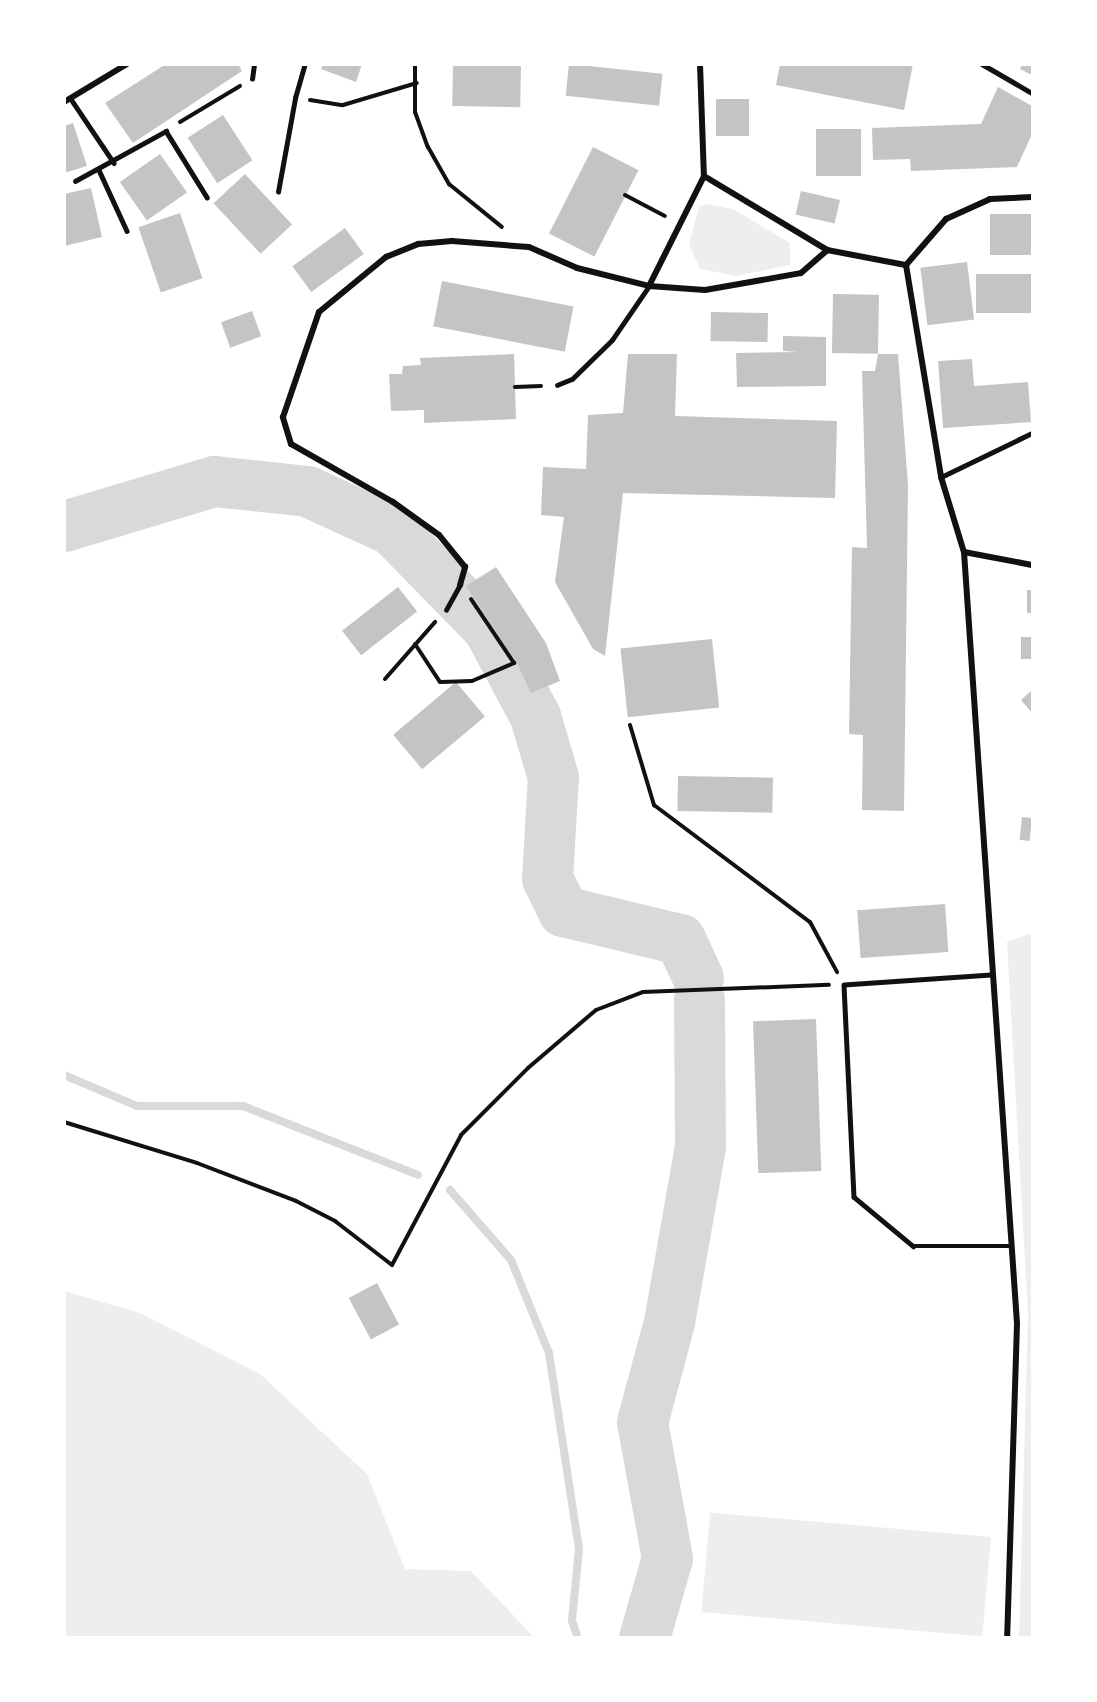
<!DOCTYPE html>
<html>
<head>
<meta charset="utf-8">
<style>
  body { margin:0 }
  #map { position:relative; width:1097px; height:1702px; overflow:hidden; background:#fff; font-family:Montserrat,sans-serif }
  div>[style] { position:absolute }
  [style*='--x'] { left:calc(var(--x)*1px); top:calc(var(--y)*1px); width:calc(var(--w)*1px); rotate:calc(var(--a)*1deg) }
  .green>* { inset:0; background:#eee; transform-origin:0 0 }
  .stream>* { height:8px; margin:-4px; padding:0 4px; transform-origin:4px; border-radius:4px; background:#d9d9d9 }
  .river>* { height:51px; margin:-25.5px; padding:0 25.5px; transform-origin:25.5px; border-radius:25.5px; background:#d9d9d9 }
  .building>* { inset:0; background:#c4c4c4; transform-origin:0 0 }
  .path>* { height:4px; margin:-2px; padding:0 2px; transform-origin:2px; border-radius:2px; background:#111 }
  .service>* { height:4.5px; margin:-2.25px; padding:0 2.25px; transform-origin:2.25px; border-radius:2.25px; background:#111 }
  .minor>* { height:6px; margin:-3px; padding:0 3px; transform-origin:3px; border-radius:3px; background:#111 }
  span { translate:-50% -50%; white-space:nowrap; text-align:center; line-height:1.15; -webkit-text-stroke:6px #fff; paint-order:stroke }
  .frame { position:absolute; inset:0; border:66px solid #fff; pointer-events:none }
</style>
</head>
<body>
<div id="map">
  <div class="green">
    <i style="clip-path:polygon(707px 204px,733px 209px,790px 243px,790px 265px,736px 276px,700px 269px,689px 244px,699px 207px)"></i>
    <i style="clip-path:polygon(1032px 933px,1032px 1637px,1019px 1638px,1028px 1315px,1007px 942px)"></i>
    <i style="clip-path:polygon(64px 1291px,140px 1313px,260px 1374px,367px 1474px,405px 1569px,471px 1571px,534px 1637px,65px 1637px)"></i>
    <i style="left:991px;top:1537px;width:100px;height:282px;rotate:95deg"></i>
  </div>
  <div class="stream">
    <i style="--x:64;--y:1075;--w:79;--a:23"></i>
    <i style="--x:137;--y:1106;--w:106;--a:0"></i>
    <i style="--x:243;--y:1106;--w:188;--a:21.5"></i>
    <i style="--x:450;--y:1190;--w:93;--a:48.9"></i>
    <i style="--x:511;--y:1260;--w:100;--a:67.8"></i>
    <i style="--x:549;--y:1353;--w:198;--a:81.3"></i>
    <i style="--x:579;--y:1549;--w:72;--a:95.6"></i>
    <i style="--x:572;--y:1621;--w:18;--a:71"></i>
  </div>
  <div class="river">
    <i style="--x:64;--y:526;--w:157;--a:-16.7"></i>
    <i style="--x:214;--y:481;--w:94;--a:6.1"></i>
    <i style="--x:307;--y:491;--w:94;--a:24.6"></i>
    <i style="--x:392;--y:530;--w:137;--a:45.6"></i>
    <i style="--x:488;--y:628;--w:100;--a:61.9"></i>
    <i style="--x:535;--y:716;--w:64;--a:73.6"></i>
    <i style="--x:553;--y:777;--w:101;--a:93.4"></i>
    <i style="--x:547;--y:878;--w:37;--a:64"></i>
    <i style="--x:563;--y:911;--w:120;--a:13.5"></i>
    <i style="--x:680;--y:939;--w:43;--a:65.2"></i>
    <i style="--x:644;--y:1638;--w:83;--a:-74"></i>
    <i style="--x:667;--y:1558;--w:138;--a:-100.4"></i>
    <i style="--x:642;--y:1422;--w:104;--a:-74.9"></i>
    <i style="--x:669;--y:1322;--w:179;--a:-80"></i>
    <i style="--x:700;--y:1146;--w:147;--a:-90.4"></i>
  </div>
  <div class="building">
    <i style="clip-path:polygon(166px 64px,238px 64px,242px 71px,133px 143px,105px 103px)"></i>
    <i style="clip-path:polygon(323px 64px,362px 64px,356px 82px,321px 69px)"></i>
    <i style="left:453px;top:64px;width:68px;height:42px;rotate:1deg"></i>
    <i style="left:569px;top:64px;width:94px;height:32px;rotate:6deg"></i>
    <i style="clip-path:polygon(780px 64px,913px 64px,904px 110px,776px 85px)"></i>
    <i style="clip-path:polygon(1022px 64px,1032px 64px,1032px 75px,1020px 69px)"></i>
    <i style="clip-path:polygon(998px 87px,1032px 106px,1032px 134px,1017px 167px,911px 171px,910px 159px,873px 160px,872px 128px,981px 124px)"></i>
    <i style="left:716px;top:99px;width:33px;height:37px"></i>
    <i style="left:223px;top:115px;width:54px;height:42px;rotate:57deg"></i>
    <i style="clip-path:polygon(73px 123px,87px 166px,64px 173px,64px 126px)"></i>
    <i style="left:816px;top:129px;width:45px;height:47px"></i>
    <i style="left:593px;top:147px;width:51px;height:97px;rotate:27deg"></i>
    <i style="left:160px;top:154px;width:47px;height:49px;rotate:55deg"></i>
    <i style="left:245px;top:174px;width:69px;height:43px;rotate:47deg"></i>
    <i style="clip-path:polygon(91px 188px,102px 237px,64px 246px,64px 194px)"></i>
    <i style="left:801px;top:191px;width:40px;height:24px;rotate:13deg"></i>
    <i style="left:180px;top:213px;width:69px;height:44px;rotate:71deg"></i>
    <i style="left:1032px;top:214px;width:41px;height:42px;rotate:90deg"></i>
    <i style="left:345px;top:228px;width:32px;height:65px;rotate:54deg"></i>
    <i style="left:967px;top:262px;width:58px;height:47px;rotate:83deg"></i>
    <i style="left:976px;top:274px;width:56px;height:39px"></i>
    <i style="left:442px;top:281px;width:134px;height:46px;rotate:11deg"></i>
    <i style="left:833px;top:294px;width:46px;height:59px;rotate:1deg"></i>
    <i style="left:252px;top:311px;width:27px;height:33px;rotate:70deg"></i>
    <i style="left:711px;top:312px;width:57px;height:29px;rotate:1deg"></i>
    <i style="clip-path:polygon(783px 336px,826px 337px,826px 386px,737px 387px,736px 353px,798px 352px,783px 351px)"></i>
    <i style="clip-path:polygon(514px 354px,516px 419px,424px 423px,424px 410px,391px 411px,389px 374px,402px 374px,403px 366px,421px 365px,420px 358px)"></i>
    <i style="clip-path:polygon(628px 354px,677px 354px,675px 416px,837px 421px,835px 498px,623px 493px,605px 656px,593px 649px,555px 582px,564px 517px,541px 515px,543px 467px,586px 469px,588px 415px,623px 413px)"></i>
    <i style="clip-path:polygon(878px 354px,898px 354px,908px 485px,904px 811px,862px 810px,863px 735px,849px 734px,852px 547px,867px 548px,862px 371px,875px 371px)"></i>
    <i style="clip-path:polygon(972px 359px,974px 386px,1028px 382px,1031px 422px,943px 428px,938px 361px)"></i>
    <i style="clip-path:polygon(496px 567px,546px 643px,560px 681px,531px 693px,517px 663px,466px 586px)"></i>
    <i style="left:398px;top:587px;width:31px;height:71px;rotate:52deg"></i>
    <i style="left:1027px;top:590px;width:5px;height:23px"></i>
    <i style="left:1021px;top:637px;width:11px;height:22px"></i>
    <i style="left:712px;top:639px;width:69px;height:92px;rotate:84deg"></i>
    <i style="left:456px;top:682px;width:45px;height:82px;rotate:50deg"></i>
    <i style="clip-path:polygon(1032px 690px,1032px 713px,1021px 700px)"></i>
    <i style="left:678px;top:776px;width:95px;height:35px;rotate:1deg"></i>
    <i style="left:1022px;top:817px;width:10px;height:23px;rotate:6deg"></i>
    <i style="left:945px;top:904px;width:48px;height:88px;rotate:86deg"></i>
    <i style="left:816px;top:1019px;width:152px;height:63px;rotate:88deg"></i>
    <i style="left:377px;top:1283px;width:47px;height:32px;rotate:62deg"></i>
  </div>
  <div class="path">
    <i style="--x:415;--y:64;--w:48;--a:90"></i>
    <i style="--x:415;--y:112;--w:37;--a:70"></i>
    <i style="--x:428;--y:147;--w:43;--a:60.4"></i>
    <i style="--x:449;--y:184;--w:68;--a:39.1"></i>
    <i style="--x:310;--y:100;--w:33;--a:9"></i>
    <i style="--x:343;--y:105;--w:77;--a:-16.6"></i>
    <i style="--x:180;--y:122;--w:70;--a:-31"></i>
    <i style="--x:625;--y:195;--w:45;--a:27.7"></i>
    <i style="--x:515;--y:387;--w:26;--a:-2"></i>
    <i style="--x:415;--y:644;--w:45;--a:56.7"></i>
    <i style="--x:440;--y:682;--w:32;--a:-2"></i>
    <i style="--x:472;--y:681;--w:46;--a:-23.2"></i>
    <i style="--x:514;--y:663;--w:77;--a:-123.9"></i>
    <i style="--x:385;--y:679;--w:76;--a:-48.7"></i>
    <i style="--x:630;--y:725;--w:84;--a:73.3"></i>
    <i style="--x:654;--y:805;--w:195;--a:36.9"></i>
    <i style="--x:810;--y:922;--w:57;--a:61.6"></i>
    <i style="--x:64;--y:1122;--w:139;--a:17.1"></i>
    <i style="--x:197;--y:1163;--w:106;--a:21"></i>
    <i style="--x:296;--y:1201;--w:44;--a:27.1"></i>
    <i style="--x:335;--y:1221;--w:72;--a:37.7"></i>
    <i style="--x:392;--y:1265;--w:147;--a:-62"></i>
    <i style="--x:461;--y:1135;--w:95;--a:-45"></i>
    <i style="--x:528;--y:1068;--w:89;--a:-40.5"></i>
    <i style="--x:596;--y:1010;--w:50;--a:-21"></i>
    <i style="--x:643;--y:992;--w:186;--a:-2.2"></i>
  </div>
  <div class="service">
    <i style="--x:982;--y:64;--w:58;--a:30.1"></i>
    <i style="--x:252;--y:79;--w:15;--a:-82"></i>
    <i style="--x:71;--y:99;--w:77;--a:56.1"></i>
    <i style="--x:99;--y:170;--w:67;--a:65.3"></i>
    <i style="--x:75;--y:181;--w:104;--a:-28.8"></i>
    <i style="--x:166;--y:131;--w:78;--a:58.2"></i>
    <i style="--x:278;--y:192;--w:96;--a:-79.7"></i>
    <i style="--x:295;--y:98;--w:35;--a:-74"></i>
    <i style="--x:557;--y:385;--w:16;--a:-22"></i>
    <i style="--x:572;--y:379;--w:56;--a:-44.3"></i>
    <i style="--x:612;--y:340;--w:65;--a:-55.6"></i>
    <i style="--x:941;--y:477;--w:101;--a:-25.8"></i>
    <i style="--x:446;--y:610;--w:29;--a:-61"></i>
    <i style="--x:991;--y:975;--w:147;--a:176.1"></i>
    <i style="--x:844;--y:985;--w:212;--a:87.3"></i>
    <i style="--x:854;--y:1197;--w:77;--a:39.7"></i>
    <i style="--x:913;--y:1246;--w:98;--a:0"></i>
  </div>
  <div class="minor">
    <i style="--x:700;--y:64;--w:112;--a:88"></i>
    <i style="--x:64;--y:102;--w:74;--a:-31.1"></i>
    <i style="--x:704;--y:176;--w:144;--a:31"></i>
    <i style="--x:827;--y:250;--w:80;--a:10.8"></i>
    <i style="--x:906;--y:265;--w:215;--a:80.6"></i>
    <i style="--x:941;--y:477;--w:78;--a:73"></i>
    <i style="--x:964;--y:552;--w:774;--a:86.07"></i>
    <i style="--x:1017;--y:1324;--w:314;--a:91.8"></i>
    <i style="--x:906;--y:265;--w:61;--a:-49"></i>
    <i style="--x:946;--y:219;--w:48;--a:-24.4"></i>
    <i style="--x:990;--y:199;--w:42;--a:-2.7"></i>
    <i style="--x:649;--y:286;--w:123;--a:-63.4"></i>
    <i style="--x:964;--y:552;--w:69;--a:10.8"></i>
    <i style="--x:460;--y:585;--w:19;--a:-74"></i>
    <i style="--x:465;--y:567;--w:41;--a:-129.1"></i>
    <i style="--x:439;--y:535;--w:57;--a:-144.3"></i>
    <i style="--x:393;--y:502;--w:117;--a:-150.4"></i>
    <i style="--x:291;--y:444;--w:28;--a:-107"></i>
    <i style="--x:283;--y:417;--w:111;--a:-71.1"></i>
    <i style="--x:319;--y:312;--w:87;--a:-39.4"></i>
    <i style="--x:386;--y:257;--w:35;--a:-22"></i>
    <i style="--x:418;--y:244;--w:34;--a:-5"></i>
    <i style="--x:452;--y:241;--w:77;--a:4.5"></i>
    <i style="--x:529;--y:247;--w:52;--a:23.6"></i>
    <i style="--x:577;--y:268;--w:74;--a:14"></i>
    <i style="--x:649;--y:286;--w:56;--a:4.1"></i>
    <i style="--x:705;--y:290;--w:97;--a:-10"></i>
    <i style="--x:801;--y:273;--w:35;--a:-41"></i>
  </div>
  <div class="frame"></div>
</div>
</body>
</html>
